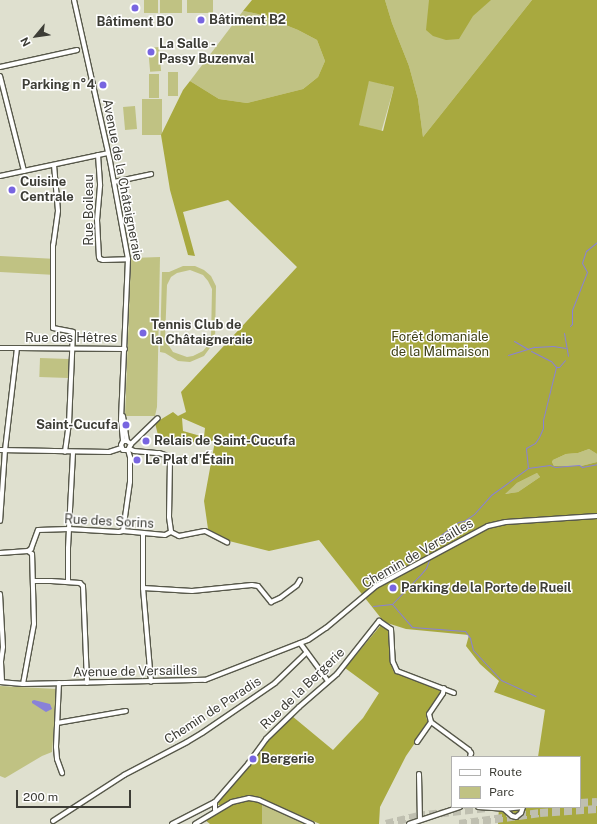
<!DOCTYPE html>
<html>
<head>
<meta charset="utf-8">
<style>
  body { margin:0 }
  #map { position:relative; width:597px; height:824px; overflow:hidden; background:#dfe0cf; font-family:"Public Sans",sans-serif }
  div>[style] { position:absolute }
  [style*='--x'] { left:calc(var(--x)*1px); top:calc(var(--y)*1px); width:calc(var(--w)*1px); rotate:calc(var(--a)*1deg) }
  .green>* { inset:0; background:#c0c283; transform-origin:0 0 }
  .forest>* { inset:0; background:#a8a93f }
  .water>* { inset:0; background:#8981d8 }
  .stream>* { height:1px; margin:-0.5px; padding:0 0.5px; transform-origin:0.5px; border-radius:0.5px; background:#8981d8 }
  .highway-tunnel>* { height:8px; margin-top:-4px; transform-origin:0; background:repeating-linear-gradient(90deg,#bfbfb0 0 8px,transparent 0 12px) }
  .roads { filter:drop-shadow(1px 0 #57584a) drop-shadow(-1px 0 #57584a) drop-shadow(0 1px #57584a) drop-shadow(0 -1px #57584a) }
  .street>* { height:4px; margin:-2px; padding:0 2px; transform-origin:2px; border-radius:2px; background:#fff }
  .dots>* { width:11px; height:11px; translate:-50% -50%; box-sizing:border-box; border:2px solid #fff; border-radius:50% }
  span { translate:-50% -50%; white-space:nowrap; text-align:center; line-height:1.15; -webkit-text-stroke:3px #fff; paint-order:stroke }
  .poi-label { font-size:13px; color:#3d3d36; font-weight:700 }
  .left { translate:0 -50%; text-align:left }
  .right { translate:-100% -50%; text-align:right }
  .street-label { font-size:13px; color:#3d3d36 }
  .park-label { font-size:13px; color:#414216 }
  .legend { position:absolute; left:451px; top:756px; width:130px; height:52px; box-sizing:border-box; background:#fff; border:1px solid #b1b1af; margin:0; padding:5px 7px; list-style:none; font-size:12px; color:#3d3d36 }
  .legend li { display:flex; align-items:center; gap:8px; height:20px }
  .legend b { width:20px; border:1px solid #b1b1af }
  .north { position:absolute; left:16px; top:16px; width:40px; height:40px; -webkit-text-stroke:3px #fff; paint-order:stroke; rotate:241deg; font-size:11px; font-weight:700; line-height:16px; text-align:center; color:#3d3d36 }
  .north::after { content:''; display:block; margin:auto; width:14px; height:18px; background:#3d3d36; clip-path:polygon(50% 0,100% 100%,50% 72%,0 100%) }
  .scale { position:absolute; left:16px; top:790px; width:115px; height:18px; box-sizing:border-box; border:2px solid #3d3d36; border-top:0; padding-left:5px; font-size:12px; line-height:14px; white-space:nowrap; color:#3d3d36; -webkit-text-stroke:3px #fff; paint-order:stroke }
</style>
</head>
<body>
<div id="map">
  <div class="green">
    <i style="left:144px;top:0;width:14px;height:13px"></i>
    <i style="left:160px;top:0;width:22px;height:13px"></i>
    <i style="left:187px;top:0;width:26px;height:13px"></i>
    <i style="clip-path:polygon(385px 0,532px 0,423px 137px,418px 99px,409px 66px,392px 23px)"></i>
    <i style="clip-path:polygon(243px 11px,258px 14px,298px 30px,317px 40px,325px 61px,318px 77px,303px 89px,247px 103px,219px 99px,190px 81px)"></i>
    <i style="left:159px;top:47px;width:24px;height:11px;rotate:85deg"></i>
    <i style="left:168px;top:72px;width:10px;height:24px"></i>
    <i style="left:149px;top:74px;width:10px;height:24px"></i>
    <i style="left:369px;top:80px;width:26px;height:46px;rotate:16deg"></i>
    <i style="left:142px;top:99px;width:20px;height:36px"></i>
    <i style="left:135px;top:106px;width:23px;height:12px;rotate:85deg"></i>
    <i style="left:0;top:256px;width:52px;height:16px;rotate:3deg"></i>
    <i style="clip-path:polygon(160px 257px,157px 407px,155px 416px,125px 416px,131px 258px)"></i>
    <i style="clip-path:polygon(evenodd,183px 266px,195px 266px,204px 270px,211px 276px,216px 286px,215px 341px,204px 356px,190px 362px,178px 361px,165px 353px,160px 352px,162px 272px,169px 272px,183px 266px,190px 270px,203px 275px,208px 281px,212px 289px,211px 338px,208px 345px,203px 351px,193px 356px,187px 357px,173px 352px,165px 340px,167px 285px,171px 277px,177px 273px,190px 270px)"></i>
    <i style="left:40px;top:358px;width:29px;height:19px;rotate:2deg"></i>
    <i style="clip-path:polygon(589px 449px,597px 454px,597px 462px,581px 466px,554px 466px,552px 462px,553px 460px,566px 454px,578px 453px)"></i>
    <i style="clip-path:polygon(537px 473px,540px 477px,518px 492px,504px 494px,517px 483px)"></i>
    <i style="clip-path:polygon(0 686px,57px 689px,52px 752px,42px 756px,5px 778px,0 776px)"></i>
    <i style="clip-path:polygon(266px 801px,314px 822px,313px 824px,262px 824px,262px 802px)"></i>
  </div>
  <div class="forest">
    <i style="clip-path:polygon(evenodd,252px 0,385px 0,392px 23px,409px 66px,418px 99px,423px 137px,532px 0,597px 0,597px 454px,589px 449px,578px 453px,566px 454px,553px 460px,552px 462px,554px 466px,581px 466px,597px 462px,597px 824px,498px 824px,499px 807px,580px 807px,580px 757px,538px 757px,545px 710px,494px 692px,499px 681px,480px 664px,466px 646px,469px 635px,406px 629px,384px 622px,319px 540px,269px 551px,229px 541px,208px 529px,204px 501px,215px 441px,160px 443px,155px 423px,173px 412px,178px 416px,186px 412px,181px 392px,297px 267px,228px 200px,183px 212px,195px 256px,188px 255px,170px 190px,161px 135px,183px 90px,190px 81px,219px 99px,247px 103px,303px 89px,318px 77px,325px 61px,317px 40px,298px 30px,258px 14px,243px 11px,252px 0,369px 81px,394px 87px,383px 131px,359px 125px,369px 81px,252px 0,182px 418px,205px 428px,204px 437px,183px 431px,182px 418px,252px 0,537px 473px,540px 477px,518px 492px,505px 494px,517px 483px,537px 473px)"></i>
    <i style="clip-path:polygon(429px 0,491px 0,473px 16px,459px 39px,446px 40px,433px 36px,426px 30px)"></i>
    <i style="clip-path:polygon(381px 625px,391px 629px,392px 668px,394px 672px,441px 688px,441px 695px,426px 716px,428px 724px,406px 756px,380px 807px,379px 824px,320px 824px,266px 801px,262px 802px,262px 824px,210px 824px,205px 820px,224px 806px,239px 801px,239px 798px,221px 805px,218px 805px,220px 798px,250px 765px,274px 733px,292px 716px,333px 750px,363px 718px,379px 693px,345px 668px)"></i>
  </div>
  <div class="water">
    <i style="clip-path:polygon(34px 700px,50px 704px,52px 709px,46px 712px,32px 703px,32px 701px)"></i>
  </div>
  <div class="stream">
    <i style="--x:570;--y:326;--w:3;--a:-45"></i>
    <i style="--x:572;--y:324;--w:14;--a:-90"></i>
    <i style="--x:572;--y:310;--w:41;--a:-68.5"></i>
    <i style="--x:587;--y:272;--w:10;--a:-119"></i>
    <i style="--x:582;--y:263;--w:13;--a:-72"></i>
    <i style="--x:586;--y:251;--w:14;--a:-39"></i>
    <i style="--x:564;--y:333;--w:23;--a:80"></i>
    <i style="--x:514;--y:341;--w:16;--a:30"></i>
    <i style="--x:531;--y:351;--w:22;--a:27"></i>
    <i style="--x:551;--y:361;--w:8;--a:50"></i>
    <i style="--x:508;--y:355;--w:28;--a:-17"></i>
    <i style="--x:535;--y:347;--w:18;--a:-3"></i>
    <i style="--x:553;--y:346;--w:13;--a:9"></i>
    <i style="--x:528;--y:468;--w:20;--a:-96"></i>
    <i style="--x:526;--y:448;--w:10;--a:-29"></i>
    <i style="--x:535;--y:443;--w:7;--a:-56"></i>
    <i style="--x:539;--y:437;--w:10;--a:-66"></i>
    <i style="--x:543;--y:428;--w:8;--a:-90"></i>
    <i style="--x:543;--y:420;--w:55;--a:-76.2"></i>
    <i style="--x:556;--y:367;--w:3;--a:0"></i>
    <i style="--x:559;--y:367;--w:9;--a:-49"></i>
    <i style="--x:428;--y:555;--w:10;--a:-101"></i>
    <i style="--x:426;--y:545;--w:3;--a:-18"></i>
    <i style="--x:429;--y:544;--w:36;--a:-37"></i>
    <i style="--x:458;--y:522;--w:6;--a:-9"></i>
    <i style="--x:464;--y:521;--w:12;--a:-35"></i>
    <i style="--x:474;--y:514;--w:25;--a:-48"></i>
    <i style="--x:491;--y:495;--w:46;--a:-36.1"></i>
    <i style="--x:528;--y:468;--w:22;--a:-8"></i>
    <i style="--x:550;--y:465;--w:5;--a:22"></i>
    <i style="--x:555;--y:467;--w:24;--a:-5"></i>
    <i style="--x:579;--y:465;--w:4;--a:34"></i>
    <i style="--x:582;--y:467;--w:15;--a:-11"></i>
    <i style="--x:392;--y:604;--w:30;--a:49"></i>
    <i style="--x:412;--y:627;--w:53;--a:4.3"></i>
    <i style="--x:465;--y:631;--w:9;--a:54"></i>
    <i style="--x:470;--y:638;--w:12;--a:76"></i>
    <i style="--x:473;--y:650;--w:41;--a:47"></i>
    <i style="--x:501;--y:680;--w:38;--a:25"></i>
    <i style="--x:373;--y:606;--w:19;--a:-6"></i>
    <i style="--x:392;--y:604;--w:42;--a:-46"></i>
    <i style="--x:421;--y:574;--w:8;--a:-50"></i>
    <i style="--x:426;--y:568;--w:9;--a:-69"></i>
  </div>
  <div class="highway-tunnel">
    <i style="--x:580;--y:803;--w:17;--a:-3"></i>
    <i style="--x:386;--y:824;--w:32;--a:-14"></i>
    <i style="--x:417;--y:816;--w:70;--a:-6.5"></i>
    <i style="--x:459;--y:824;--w:82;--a:-7.7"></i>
    <i style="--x:540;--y:813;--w:57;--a:-4"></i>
  </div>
  <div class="roads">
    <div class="street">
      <i style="--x:74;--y:0;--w:165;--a:77.4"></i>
      <i style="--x:110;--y:161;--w:100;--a:79.6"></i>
      <i style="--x:128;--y:259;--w:162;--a:92.5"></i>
      <i style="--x:121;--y:421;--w:20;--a:84"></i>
      <i style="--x:123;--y:441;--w:4;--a:117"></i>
      <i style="--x:121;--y:445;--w:5;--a:68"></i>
      <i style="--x:123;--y:450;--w:5;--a:0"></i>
      <i style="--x:128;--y:450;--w:7;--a:-63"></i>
      <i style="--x:131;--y:444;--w:5;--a:-143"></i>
      <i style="--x:127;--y:441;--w:4;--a:180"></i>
      <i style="--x:0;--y:67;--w:79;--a:-12.4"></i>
      <i style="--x:0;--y:76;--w:98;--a:75.8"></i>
      <i style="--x:98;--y:155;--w:31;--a:86"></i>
      <i style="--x:100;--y:186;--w:34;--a:95"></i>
      <i style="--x:97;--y:220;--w:37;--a:87"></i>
      <i style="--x:99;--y:257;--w:2;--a:63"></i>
      <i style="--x:100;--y:259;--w:3;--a:18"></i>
      <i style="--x:103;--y:260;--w:25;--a:-2"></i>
      <i style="--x:54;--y:165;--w:46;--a:85"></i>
      <i style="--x:58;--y:211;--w:34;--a:98"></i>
      <i style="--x:53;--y:245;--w:83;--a:90"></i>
      <i style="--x:53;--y:328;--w:20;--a:11"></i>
      <i style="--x:73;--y:332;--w:91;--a:92.5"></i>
      <i style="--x:69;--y:423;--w:29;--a:98"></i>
      <i style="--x:0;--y:176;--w:110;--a:-12"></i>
      <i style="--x:114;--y:182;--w:38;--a:-12"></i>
      <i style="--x:0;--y:348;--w:17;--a:0"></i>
      <i style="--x:17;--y:348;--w:103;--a:96.7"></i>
      <i style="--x:5;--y:450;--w:71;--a:94"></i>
      <i style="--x:17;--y:348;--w:108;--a:0.5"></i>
      <i style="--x:123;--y:416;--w:25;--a:81"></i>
      <i style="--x:131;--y:444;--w:37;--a:-44"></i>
      <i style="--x:130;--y:449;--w:4;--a:27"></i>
      <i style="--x:134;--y:451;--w:25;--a:5"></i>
      <i style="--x:159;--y:453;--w:6;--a:18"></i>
      <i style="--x:165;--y:455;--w:7;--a:45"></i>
      <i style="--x:170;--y:460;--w:57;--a:91"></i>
      <i style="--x:169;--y:517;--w:15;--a:82"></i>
      <i style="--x:0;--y:450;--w:109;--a:1.1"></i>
      <i style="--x:109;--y:452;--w:13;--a:-18"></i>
      <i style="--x:123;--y:531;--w:49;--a:-81.9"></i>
      <i style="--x:130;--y:482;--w:25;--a:-90"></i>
      <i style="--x:130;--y:457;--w:7;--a:-106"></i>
      <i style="--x:143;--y:533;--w:55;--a:90"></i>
      <i style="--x:143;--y:588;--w:94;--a:85.1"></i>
      <i style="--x:0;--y:553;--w:28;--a:-4"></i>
      <i style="--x:28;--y:551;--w:4;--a:-34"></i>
      <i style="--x:31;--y:549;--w:20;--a:-70"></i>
      <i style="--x:38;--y:530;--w:31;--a:-2"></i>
      <i style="--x:69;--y:529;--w:50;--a:3.4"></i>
      <i style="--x:119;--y:532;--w:4;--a:-14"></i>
      <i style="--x:123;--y:531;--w:42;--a:5.4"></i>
      <i style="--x:165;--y:535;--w:7;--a:-27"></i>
      <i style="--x:171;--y:532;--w:9;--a:27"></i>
      <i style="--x:179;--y:536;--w:26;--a:-11"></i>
      <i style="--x:205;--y:531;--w:25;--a:27"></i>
      <i style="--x:34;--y:581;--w:17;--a:0"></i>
      <i style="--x:51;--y:581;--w:29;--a:4"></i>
      <i style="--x:80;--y:583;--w:4;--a:45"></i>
      <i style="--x:83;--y:586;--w:97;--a:87.6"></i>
      <i style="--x:68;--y:582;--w:34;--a:-90"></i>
      <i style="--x:68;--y:548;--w:96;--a:-87"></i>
      <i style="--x:143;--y:588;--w:49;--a:3.5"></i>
      <i style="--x:192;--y:591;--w:60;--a:-5.7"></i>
      <i style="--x:252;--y:585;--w:6;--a:9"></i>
      <i style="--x:258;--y:586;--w:21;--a:51"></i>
      <i style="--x:271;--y:602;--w:10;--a:-24"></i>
      <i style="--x:280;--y:598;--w:21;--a:-37"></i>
      <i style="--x:297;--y:585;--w:6;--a:-59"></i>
      <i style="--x:0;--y:594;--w:53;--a:86.8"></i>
      <i style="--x:3;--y:647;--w:15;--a:98"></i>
      <i style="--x:1;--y:662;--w:20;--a:87"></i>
      <i style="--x:300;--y:643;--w:47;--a:53.6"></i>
      <i style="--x:0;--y:682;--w:23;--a:5"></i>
      <i style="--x:23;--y:684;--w:182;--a:-1.3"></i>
      <i style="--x:205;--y:680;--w:110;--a:-21.2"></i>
      <i style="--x:308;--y:640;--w:22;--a:-34"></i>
      <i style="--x:326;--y:628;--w:65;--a:-40"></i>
      <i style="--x:376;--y:586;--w:127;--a:-28.2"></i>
      <i style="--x:488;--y:526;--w:18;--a:-13"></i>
      <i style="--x:506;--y:522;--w:91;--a:-3.8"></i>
      <i style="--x:59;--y:683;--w:64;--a:92.7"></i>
      <i style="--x:56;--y:747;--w:12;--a:85"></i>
      <i style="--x:57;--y:759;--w:15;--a:70"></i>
      <i style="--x:23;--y:684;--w:61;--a:-79.6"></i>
      <i style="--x:34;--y:624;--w:70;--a:-91.6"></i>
      <i style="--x:32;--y:554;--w:5;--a:-143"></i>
      <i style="--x:431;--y:722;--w:47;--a:36.4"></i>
      <i style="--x:469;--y:750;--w:4;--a:56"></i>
      <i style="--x:471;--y:753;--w:4;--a:104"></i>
      <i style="--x:431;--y:722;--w:8;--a:-104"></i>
      <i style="--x:429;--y:714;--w:25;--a:-56"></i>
      <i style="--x:443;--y:693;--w:5;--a:-79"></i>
      <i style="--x:57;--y:723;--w:70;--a:-9.9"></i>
      <i style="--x:417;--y:742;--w:24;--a:-55"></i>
      <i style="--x:419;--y:774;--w:46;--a:88.8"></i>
      <i style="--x:478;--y:807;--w:26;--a:4"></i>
      <i style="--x:523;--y:807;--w:6;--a:108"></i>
      <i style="--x:521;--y:813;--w:6;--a:141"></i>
      <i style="--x:516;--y:817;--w:4;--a:-166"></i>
      <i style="--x:512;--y:816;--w:11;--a:-139"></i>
      <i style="--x:504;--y:809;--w:19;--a:-6"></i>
      <i style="--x:215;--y:810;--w:8;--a:-90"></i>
      <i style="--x:215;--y:802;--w:50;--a:-49"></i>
      <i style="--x:248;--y:764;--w:31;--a:-54"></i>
      <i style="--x:266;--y:739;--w:46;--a:-44.1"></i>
      <i style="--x:299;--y:707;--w:50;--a:-41"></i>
      <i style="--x:337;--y:674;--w:68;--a:-51.6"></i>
      <i style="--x:379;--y:621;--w:14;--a:34"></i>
      <i style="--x:391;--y:629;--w:33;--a:87"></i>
      <i style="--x:393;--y:662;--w:10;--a:66"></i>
      <i style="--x:397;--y:671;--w:61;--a:21.1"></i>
      <i style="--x:53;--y:821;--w:85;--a:-32.9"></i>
      <i style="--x:124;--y:775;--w:71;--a:-27.6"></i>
      <i style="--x:187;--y:742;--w:17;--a:-31"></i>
      <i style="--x:202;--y:733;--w:88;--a:-34.4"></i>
      <i style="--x:275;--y:683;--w:43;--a:-44.1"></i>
      <i style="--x:172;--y:824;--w:48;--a:-27.1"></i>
      <i style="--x:195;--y:824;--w:43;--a:-30.7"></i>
      <i style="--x:232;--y:802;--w:17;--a:-13"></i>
      <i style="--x:249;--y:798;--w:10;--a:11"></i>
      <i style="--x:259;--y:800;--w:58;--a:24.4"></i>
      <i style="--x:409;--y:824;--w:54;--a:-18.4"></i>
    </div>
  </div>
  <div class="dots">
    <i style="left:135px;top:8px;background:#7865e0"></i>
    <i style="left:201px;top:20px;background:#7865e0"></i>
    <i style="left:151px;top:52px;background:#7865e0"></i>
    <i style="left:103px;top:85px;background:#7865e0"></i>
    <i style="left:12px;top:190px;background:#7865e0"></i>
    <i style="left:143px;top:333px;background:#7865e0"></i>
    <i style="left:126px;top:425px;background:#7865e0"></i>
    <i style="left:146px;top:441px;background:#7865e0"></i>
    <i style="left:137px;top:460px;background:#7865e0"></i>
    <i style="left:393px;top:588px;background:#7865e0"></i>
    <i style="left:253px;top:759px;background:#7865e0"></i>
  </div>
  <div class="poi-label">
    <span class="left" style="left:209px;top:20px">Bâtiment B2</span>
    <span style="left:135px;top:22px">Bâtiment B0</span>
    <span class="left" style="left:159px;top:52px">La Salle -<br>Passy Buzenval</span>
    <span class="right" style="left:95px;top:85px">Parking n°4</span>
    <span class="left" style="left:20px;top:190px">Cuisine<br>Centrale</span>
    <span class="left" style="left:151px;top:333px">Tennis Club de<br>la Châtaigneraie</span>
    <span class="right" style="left:118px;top:425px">Saint-Cucufa</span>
    <span class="left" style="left:154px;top:441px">Relais de Saint-Cucufa</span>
    <span class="left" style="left:145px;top:460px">Le Plat d'Étain</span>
    <span class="left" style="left:401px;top:588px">Parking de la Porte de Rueil</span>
    <span class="left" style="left:261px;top:759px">Bergerie</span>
  </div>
  <div class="street-label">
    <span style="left:122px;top:180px;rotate:79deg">Avenue de la Châtaigneraie</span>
    <span style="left:89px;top:210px;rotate:-90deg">Rue Boileau</span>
    <span style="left:71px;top:338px">Rue des Hêtres</span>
    <span style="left:109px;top:522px;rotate:3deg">Rue des Sorins</span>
    <span style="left:418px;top:554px;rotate:-30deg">Chemin de Versailles</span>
    <span style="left:135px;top:672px;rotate:-1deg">Avenue de Versailles</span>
    <span style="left:303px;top:689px;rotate:-44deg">Rue de la Bergerie</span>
    <span style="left:213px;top:711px;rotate:-33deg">Chemin de Paradis</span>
  </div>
  <div class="park-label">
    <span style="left:440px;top:345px">Forêt domaniale<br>de la Malmaison</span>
  </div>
  <ul class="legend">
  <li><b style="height:5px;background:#fff"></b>Route</li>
  <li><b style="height:11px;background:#c0c283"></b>Parc</li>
  </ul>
  <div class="north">N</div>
  <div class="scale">200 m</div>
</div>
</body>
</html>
